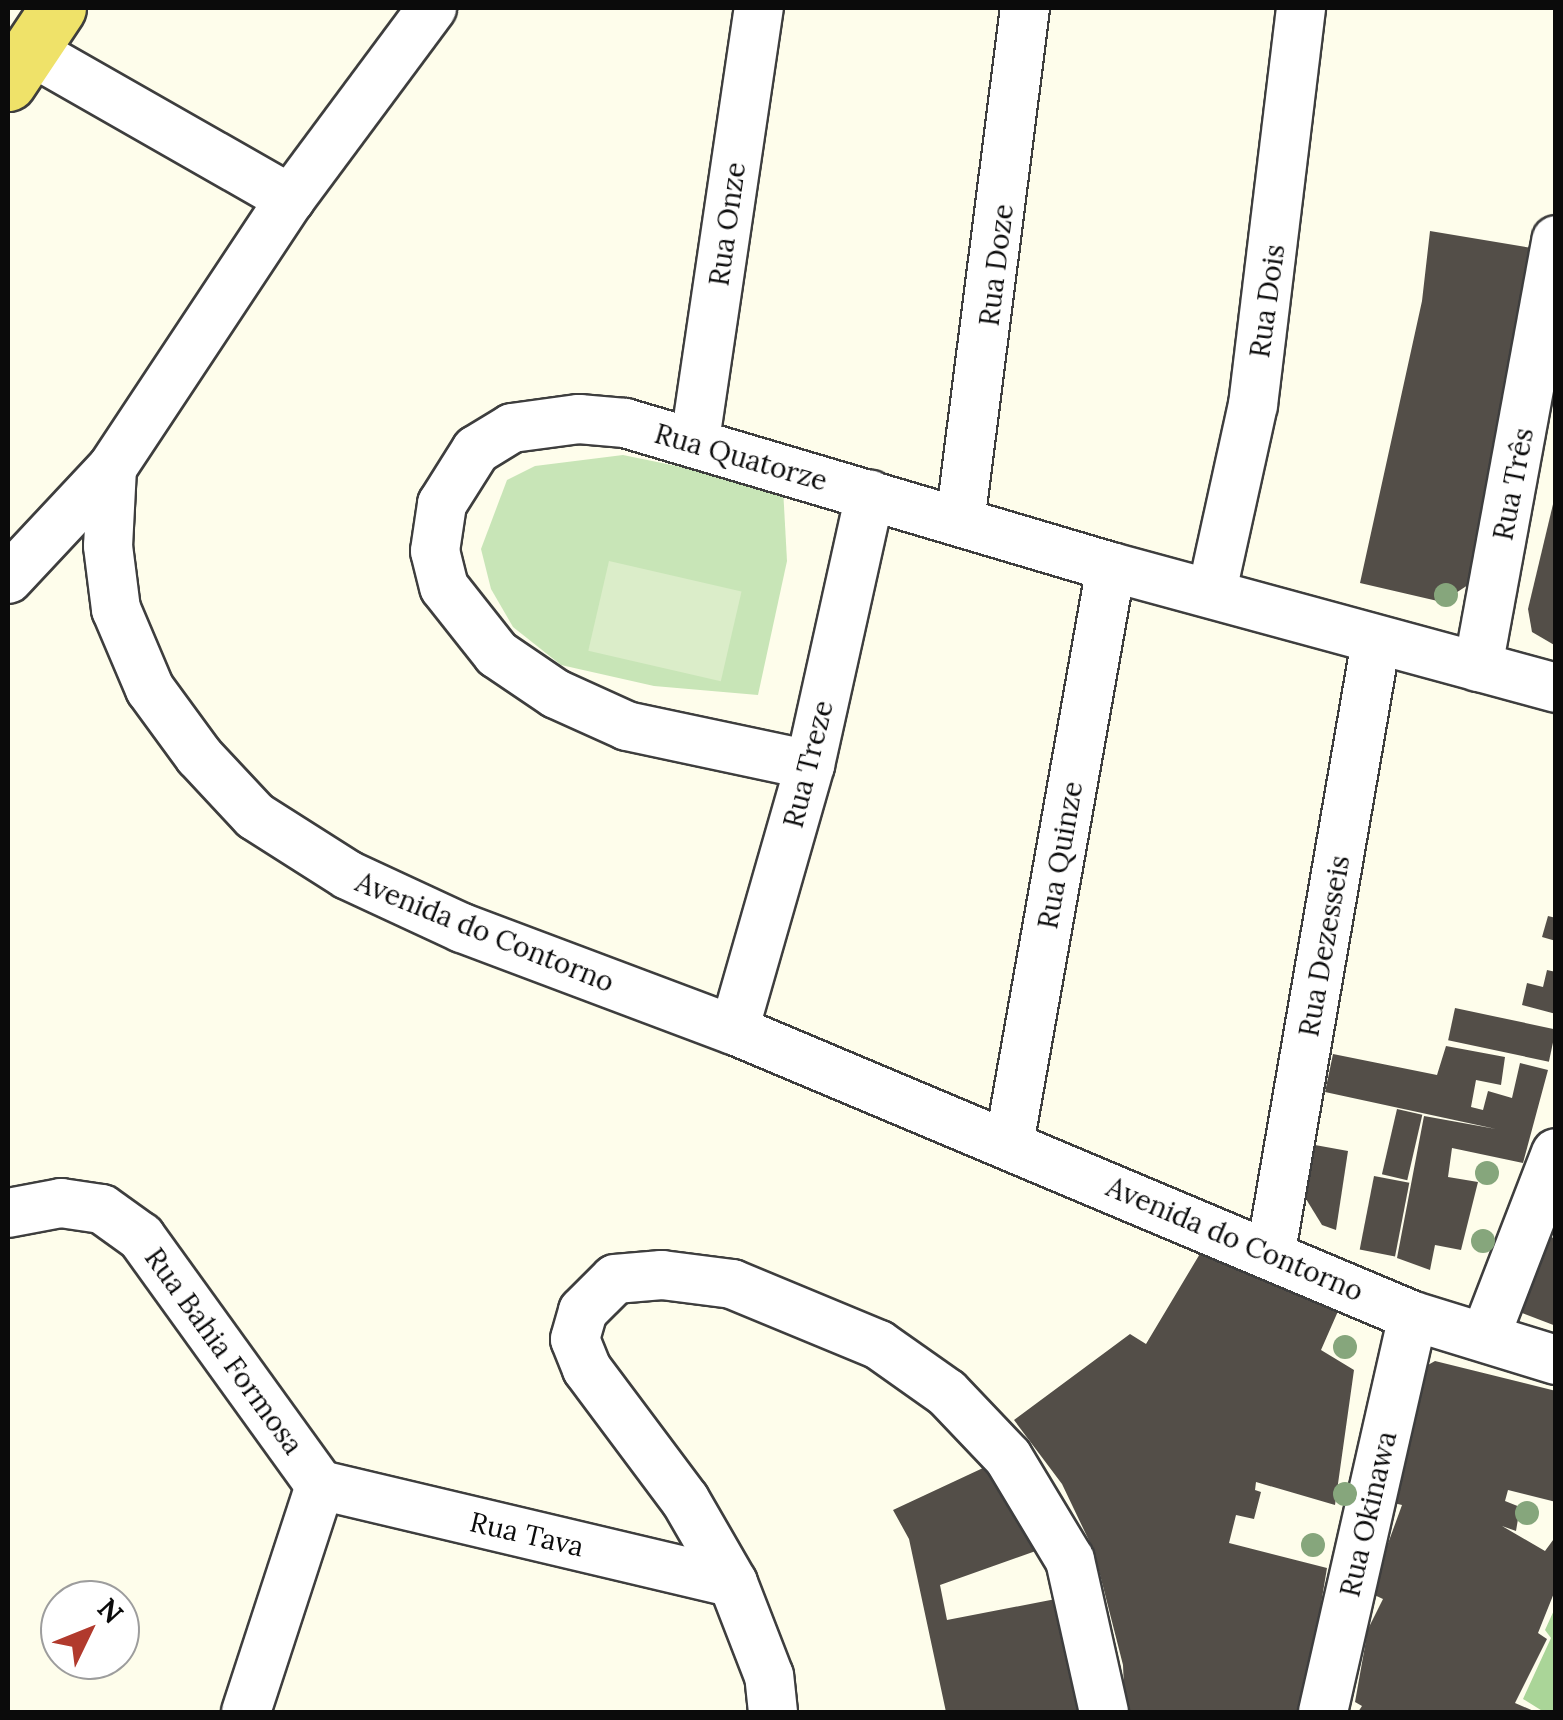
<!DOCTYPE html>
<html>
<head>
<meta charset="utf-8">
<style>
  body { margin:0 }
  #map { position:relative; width:1563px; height:1720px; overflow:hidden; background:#fefdeb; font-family:Lora,serif }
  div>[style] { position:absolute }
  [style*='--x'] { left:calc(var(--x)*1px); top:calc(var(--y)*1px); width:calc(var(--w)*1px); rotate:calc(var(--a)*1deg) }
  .green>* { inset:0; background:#c8e5b7 }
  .forest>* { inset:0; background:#aad598 }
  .pitch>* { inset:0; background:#dbedc9; transform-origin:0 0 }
  .building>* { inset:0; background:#534e48; transform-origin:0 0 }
  .roads { filter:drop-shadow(2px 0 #3e3e3e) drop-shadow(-2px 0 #3e3e3e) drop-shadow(0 2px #3e3e3e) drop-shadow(0 -2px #3e3e3e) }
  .minor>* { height:48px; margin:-24px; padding:0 24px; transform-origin:24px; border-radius:24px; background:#fff }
  .major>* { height:55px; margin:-27.5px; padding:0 27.5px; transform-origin:27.5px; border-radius:27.5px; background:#efe269 }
  .trees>* { width:24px; height:24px; margin:-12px; border-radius:50%; background:#86a67c }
  span { translate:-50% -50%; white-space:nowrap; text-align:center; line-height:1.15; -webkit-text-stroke:10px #fff; paint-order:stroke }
  .street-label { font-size:28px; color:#0b0b0b }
  .frame { position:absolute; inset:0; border:10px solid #0b0b0b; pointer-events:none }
  .north { position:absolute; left:40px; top:1580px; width:100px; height:100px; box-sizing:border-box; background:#fff; border:2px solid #9d9d9d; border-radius:50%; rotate:47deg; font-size:28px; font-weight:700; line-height:40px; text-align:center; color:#0b0b0b }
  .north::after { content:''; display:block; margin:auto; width:35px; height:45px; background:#b13a2d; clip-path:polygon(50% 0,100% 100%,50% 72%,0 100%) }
</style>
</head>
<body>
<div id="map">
  <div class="green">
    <i style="clip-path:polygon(623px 455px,783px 488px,787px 561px,758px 695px,654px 686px,561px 665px,513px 627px,491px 589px,481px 549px,507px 480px,535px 466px)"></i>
  </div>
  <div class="forest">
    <i style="clip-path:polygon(1555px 1608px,1555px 1712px,1544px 1712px,1523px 1699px,1551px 1638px,1545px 1630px)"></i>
  </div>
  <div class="pitch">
    <i style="left:609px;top:561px;width:136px;height:92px;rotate:13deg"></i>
  </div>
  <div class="building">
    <i style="clip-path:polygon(1430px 231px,1538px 249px,1468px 585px,1442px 602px,1360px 583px,1422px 301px)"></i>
    <i style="clip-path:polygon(1554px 500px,1556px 500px,1556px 646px,1532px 632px,1528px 609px)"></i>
    <i style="clip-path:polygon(1548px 916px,1556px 918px,1556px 941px,1542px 937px)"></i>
    <i style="clip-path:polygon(1547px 970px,1556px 972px,1556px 1014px,1522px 1005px,1527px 983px,1543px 987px)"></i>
    <i style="left:1455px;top:1008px;width:103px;height:33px;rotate:12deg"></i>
    <i style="clip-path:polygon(1446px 1046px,1505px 1057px,1501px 1085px,1476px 1080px,1471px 1107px,1483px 1110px,1488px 1091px,1512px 1098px,1520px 1063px,1548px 1070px,1523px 1163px,1452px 1148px,1448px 1177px,1478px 1182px,1461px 1250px,1435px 1245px,1430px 1270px,1397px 1258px,1424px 1116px,1496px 1129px,1325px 1092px,1333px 1054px,1437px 1075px)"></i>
    <i style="left:1397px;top:1109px;width:26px;height:67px;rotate:13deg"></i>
    <i style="clip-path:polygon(1315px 1145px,1348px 1151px,1336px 1230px,1322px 1225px,1306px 1199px)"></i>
    <i style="left:1374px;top:1176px;width:36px;height:75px;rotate:11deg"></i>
    <i style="clip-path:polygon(1534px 1230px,1556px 1239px,1556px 1326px,1504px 1306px)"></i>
    <i style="clip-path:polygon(1204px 1247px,1339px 1309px,1321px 1350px,1354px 1370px,1335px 1505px,1256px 1482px,1255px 1490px,1261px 1492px,1254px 1519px,1236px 1515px,1229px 1543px,1327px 1568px,1303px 1712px,1125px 1712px,1123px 1665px,1094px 1551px,1062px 1484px,1014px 1420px,1130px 1334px,1146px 1344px)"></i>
    <i style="clip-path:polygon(1435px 1361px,1556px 1391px,1556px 1502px,1508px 1490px,1505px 1501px,1520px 1507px,1516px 1531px,1502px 1526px,1545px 1551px,1556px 1536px,1556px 1588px,1538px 1633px,1547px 1639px,1515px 1703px,1536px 1712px,1358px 1712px,1362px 1706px,1355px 1702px,1368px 1629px,1383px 1599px,1370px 1593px,1402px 1505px,1389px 1502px,1419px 1370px)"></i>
    <i style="clip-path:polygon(998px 1461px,1047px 1547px,940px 1585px,947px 1620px,1066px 1597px,1087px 1712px,946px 1712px,909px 1539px,893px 1510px)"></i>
  </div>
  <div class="roads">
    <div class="minor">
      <i style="--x:432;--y:8;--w:238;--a:126.6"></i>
      <i style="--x:290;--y:199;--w:323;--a:123.5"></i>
      <i style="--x:112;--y:468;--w:78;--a:92.9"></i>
      <i style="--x:108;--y:546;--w:64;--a:82.8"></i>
      <i style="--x:116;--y:609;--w:87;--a:67"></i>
      <i style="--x:150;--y:689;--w:83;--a:53.8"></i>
      <i style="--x:199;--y:756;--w:82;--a:47"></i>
      <i style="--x:255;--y:816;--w:110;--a:32.4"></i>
      <i style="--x:348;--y:875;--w:126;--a:24.9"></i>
      <i style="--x:462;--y:928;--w:290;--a:20.6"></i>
      <i style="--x:734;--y:1030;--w:737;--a:22.84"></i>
      <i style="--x:1413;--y:1316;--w:150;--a:17.1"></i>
      <i style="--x:29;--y:50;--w:301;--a:29.7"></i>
      <i style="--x:695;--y:440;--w:437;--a:-81.6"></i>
      <i style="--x:960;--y:522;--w:518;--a:-82.79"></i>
      <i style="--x:8;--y:579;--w:152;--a:-46.9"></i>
      <i style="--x:1212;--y:591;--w:190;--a:-77.6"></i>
      <i style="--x:1253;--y:405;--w:400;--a:-83.1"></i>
      <i style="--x:1478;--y:667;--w:434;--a:-79.6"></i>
      <i style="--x:810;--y:765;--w:187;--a:-168"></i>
      <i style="--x:627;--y:726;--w:78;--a:-155.7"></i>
      <i style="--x:556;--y:694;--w:71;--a:-145.9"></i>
      <i style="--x:497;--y:654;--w:85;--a:-128.3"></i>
      <i style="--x:444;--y:587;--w:37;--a:-104"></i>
      <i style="--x:435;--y:551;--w:48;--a:-81.5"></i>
      <i style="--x:442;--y:504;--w:64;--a:-57.8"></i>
      <i style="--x:476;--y:450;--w:42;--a:-31.4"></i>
      <i style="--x:512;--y:428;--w:68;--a:-7.7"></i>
      <i style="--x:579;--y:419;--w:46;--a:5"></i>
      <i style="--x:625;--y:423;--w:507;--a:16.5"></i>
      <i style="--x:1111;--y:567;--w:461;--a:15.2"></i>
      <i style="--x:734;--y:1030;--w:276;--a:-74"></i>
      <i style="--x:810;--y:765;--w:277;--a:-77.5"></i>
      <i style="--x:1009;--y:1144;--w:586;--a:-79.98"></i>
      <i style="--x:8;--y:1213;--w:54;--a:-10.7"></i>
      <i style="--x:61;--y:1203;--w:41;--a:8.3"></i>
      <i style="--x:102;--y:1209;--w:48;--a:35.7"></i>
      <i style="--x:141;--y:1237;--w:306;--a:54.2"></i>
      <i style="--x:1271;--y:1251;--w:619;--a:-80.23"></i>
      <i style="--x:1485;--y:1337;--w:197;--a:-68.9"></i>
      <i style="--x:320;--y:1485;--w:424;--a:13.3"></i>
      <i style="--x:246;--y:1712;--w:239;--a:-71.9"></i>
      <i style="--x:773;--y:1712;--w:36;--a:-96"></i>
      <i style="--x:769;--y:1676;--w:100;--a:-111.2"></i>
      <i style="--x:733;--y:1583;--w:96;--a:-120"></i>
      <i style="--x:685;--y:1500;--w:164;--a:-126.8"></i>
      <i style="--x:587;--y:1369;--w:32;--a:-112"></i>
      <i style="--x:575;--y:1339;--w:29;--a:-74"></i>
      <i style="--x:583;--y:1311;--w:45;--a:-45"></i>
      <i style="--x:615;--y:1279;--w:47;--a:-4.9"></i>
      <i style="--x:662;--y:1275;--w:71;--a:7.3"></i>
      <i style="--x:732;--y:1284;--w:159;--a:22.5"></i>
      <i style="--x:879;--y:1345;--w:83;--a:35.2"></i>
      <i style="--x:947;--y:1393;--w:88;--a:46.4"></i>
      <i style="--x:1008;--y:1457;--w:120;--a:59"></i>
      <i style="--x:1070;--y:1560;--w:156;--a:77.4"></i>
      <i style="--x:1323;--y:1712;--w:406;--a:-77.2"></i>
    </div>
    <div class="major">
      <i style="--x:8;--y:83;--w:90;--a:-56.3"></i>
    </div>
  </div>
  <div class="trees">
    <i style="left:1446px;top:595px"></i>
    <i style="left:1487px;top:1173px"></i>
    <i style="left:1483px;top:1241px"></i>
    <i style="left:1345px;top:1347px"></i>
    <i style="left:1345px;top:1494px"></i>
    <i style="left:1527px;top:1513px"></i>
    <i style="left:1313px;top:1545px"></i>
  </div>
  <div class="street-label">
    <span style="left:727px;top:224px;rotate:-82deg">Rua Onze</span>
    <span style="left:996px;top:265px;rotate:-83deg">Rua Doze</span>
    <span style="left:1267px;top:301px;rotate:-82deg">Rua Dois</span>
    <span style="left:741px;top:457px;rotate:16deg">Rua Quatorze</span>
    <span style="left:1513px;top:484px;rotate:-79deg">Rua Três</span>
    <span style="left:808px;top:764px;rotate:-76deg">Rua Treze</span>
    <span style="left:1060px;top:855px;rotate:-80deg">Rua Quinze</span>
    <span style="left:485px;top:932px;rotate:22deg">Avenida do Contorno</span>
    <span style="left:1324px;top:946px;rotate:-80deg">Rua Dezesseis</span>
    <span style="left:1235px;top:1239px;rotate:23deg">Avenida do Contorno</span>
    <span style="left:224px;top:1351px;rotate:54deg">Rua Bahia Formosa</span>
    <span style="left:1368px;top:1514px;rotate:-77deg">Rua Okinawa</span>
    <span style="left:527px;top:1534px;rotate:13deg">Rua Tava</span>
  </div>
  <div class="frame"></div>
  <div class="north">N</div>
</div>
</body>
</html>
